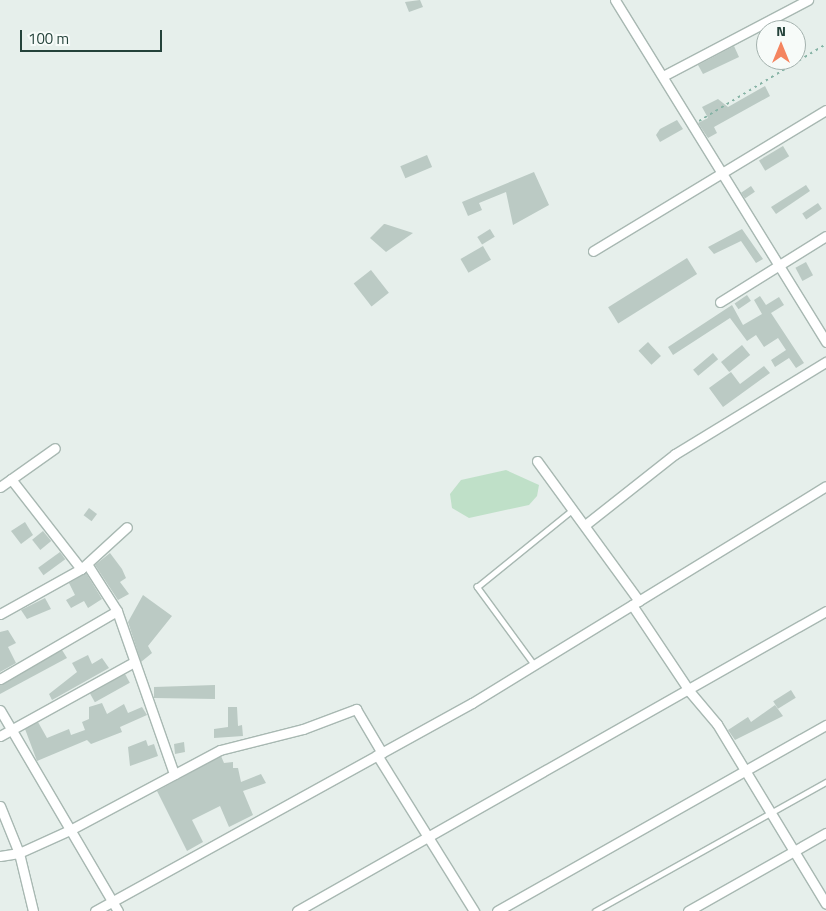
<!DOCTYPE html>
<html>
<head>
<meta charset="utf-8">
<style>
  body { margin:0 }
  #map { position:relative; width:826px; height:911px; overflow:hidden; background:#e6efeb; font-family:"Titillium Web",sans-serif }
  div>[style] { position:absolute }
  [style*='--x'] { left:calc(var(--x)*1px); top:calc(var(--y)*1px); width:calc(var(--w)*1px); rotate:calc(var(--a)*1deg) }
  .green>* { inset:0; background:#bfe0c8 }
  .building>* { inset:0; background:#bbcac4; transform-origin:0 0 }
  .path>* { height:2px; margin-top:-1px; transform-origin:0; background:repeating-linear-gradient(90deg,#86b3a5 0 2.5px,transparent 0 6.5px) }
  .roads { filter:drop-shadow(1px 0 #a8b8b2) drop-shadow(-1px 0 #a8b8b2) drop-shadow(0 1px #a8b8b2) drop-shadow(0 -1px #a8b8b2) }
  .lane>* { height:4.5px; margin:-2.25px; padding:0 2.25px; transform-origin:2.25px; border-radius:2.25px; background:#fff }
  .street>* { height:9px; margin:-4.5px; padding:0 4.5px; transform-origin:4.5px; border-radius:4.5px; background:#fff }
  span { translate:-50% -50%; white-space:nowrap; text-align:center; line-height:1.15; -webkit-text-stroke:4px #f7fbf9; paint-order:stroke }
  .north { position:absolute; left:756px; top:20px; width:50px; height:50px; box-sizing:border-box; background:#f7fbf9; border:1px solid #a3b1ad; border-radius:50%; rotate:0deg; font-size:14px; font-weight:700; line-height:20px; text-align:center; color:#24423a }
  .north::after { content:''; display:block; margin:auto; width:18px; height:22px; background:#f4845f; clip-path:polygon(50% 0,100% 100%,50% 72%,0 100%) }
  .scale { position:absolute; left:20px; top:30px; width:142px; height:22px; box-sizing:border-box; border:2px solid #24423a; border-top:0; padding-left:6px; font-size:15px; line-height:18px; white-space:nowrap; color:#24423a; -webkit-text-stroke:4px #f7fbf9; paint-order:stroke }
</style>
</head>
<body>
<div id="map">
  <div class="green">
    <i style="clip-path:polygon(506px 470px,539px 485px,537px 496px,529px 505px,469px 518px,452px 508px,450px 494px,461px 480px)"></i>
  </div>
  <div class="building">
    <i style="clip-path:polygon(420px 0,423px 7px,409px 12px,405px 2px)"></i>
    <i style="clip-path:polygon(734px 46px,739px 57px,703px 74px,698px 65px)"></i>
    <i style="clip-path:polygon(765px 86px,770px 96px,714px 127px,717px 133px,708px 138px,698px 123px,708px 118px,702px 107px,718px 99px,728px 107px)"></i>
    <i style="clip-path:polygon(677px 120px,683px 129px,660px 142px,656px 135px,660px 129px)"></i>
    <i style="left:783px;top:146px;width:12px;height:28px;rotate:59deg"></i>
    <i style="left:427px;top:155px;width:13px;height:29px;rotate:67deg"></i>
    <i style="clip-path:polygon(534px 172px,549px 205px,513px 225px,506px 192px,479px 203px,482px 210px,468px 216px,462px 202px)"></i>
    <i style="clip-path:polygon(806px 185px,810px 191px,776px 214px,771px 207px)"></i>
    <i style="left:751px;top:186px;width:7px;height:12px;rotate:56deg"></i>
    <i style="left:818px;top:203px;width:7px;height:19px;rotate:56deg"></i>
    <i style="clip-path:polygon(384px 224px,385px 224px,413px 233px,386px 252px,370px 238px)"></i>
    <i style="left:490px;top:229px;width:9px;height:15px;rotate:58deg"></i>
    <i style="clip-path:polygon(742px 229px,763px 259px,756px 263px,741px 241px,714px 254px,708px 247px)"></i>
    <i style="left:483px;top:246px;width:16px;height:26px;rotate:60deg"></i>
    <i style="left:687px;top:258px;width:19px;height:93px;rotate:58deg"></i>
    <i style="left:806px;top:262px;width:15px;height:12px;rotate:62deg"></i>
    <i style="left:371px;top:270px;width:29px;height:22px;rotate:52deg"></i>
    <i style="left:747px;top:295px;width:7px;height:15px;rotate:56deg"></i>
    <i style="clip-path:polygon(760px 296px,766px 305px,779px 297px,784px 305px,771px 313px,804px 363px,796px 368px,789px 358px,775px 367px,771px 360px,786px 350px,778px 338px,764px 347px,756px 335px,747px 341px,730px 318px,673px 355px,668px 347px,732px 305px,743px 325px,762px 314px,754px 300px)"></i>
    <i style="left:648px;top:342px;width:19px;height:13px;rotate:47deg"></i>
    <i style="left:742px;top:345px;width:13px;height:27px;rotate:51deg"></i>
    <i style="left:713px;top:353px;width:8px;height:26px;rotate:50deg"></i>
    <i style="clip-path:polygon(764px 366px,770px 373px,723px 407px,709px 388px,731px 372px,740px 384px)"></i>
    <i style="left:89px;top:508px;width:10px;height:9px;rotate:37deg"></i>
    <i style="clip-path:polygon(25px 522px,33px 535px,21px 544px,11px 531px)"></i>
    <i style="left:43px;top:531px;width:13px;height:14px;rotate:51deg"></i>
    <i style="left:60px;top:552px;width:9px;height:27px;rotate:54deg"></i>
    <i style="clip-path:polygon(110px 553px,122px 569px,126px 578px,120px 582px,129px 594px,118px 600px,95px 565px)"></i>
    <i style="clip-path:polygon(86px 573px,102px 599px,88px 608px,84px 601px,71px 608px,66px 600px,75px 595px,69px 583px)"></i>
    <i style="clip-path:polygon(143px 595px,172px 616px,148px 646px,152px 653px,141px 662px,128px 622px)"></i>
    <i style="clip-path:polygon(45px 598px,51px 609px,27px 619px,21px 610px)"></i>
    <i style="clip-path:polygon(8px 630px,16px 643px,8px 647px,16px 663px,0 672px,0 632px)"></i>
    <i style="clip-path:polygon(62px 650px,67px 658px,0 694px,0 685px)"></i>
    <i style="clip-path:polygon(88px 655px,92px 664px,102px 658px,109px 668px,52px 700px,49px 694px,77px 672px,72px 663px)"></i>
    <i style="left:125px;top:674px;width:10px;height:40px;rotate:61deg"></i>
    <i style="clip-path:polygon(215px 685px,215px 699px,154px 698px,154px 687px)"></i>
    <i style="left:791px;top:690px;width:9px;height:21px;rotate:58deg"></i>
    <i style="clip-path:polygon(102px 703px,107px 714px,124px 704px,128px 713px,142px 707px,147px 715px,120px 727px,122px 732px,91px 744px,87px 740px,37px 761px,25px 729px,38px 722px,47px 738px,69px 729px,71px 735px,85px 730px,82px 722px,89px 719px,89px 707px)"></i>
    <i style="clip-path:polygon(775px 705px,783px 716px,735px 740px,728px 730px,748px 717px,751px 722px)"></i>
    <i style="clip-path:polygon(228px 707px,237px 707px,238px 726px,242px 725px,243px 736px,214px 738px,214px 729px,228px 727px)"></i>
    <i style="clip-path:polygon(146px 740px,148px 746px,154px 744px,158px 756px,130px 766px,128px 747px)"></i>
    <i style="clip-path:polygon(184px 742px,185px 752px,175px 754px,174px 744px)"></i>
    <i style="clip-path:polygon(221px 756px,224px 763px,233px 762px,233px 768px,238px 768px,241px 782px,261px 774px,266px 783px,243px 791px,253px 815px,229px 827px,220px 806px,192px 820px,203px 842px,187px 851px,157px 791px)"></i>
  </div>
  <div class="path">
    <i style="--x:699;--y:121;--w:149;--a:-31.2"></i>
  </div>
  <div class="roads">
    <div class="lane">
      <i style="--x:534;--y:665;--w:97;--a:-126.2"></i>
      <i style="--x:477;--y:587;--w:122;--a:-39"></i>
      <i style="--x:595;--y:911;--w:265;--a:-29.2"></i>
    </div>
    <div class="street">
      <i style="--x:615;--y:0;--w:402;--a:58.3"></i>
      <i style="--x:663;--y:76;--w:164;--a:-27.7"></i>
      <i style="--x:593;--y:251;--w:272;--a:-31.2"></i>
      <i style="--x:720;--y:302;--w:125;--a:-31.9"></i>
      <i style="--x:537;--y:461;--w:173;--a:53.9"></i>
      <i style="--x:11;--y:479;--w:114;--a:52.1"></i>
      <i style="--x:0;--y:487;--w:67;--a:-35.3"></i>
      <i style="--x:585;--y:525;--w:115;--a:-38.3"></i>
      <i style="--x:675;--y:454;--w:177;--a:-31.4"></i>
      <i style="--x:87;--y:564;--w:56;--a:57.4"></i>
      <i style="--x:632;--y:605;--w:105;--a:56.3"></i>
      <i style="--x:690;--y:692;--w:42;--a:49.8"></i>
      <i style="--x:717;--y:724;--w:210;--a:58.8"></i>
      <i style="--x:0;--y:614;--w:93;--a:-29.1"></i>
      <i style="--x:81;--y:569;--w:62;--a:-42.4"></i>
      <i style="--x:0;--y:679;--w:135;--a:-30.2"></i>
      <i style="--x:117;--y:611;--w:173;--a:70.7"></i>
      <i style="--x:0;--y:710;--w:233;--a:59.6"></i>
      <i style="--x:0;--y:736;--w:151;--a:-28.9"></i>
      <i style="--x:377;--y:755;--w:184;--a:58.1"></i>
      <i style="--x:0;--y:806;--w:51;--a:68"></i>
      <i style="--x:19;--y:853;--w:60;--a:76.4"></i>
      <i style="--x:0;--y:856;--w:19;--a:-9"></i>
      <i style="--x:19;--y:853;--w:56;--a:-24.3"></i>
      <i style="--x:70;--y:830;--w:170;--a:-28.1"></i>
      <i style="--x:220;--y:750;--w:86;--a:-14.2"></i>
      <i style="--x:303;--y:729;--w:57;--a:-20.7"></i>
      <i style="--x:356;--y:709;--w:51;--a:59.4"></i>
      <i style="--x:95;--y:911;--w:431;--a:-28.9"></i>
      <i style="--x:472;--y:703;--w:415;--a:-31.5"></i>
      <i style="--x:297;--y:911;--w:608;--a:-29.56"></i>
      <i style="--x:497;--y:911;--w:378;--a:-29.5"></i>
      <i style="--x:688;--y:911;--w:159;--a:-29.5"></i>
    </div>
  </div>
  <div class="north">N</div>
  <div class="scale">100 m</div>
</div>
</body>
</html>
